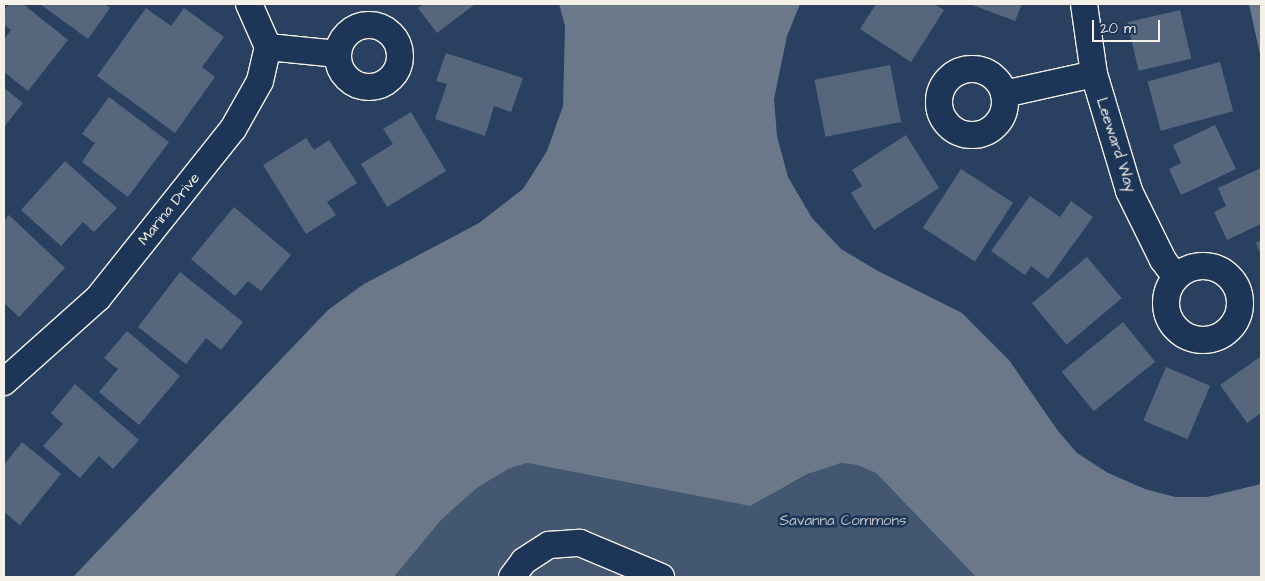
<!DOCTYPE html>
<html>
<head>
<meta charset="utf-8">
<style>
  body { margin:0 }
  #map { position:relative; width:1265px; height:581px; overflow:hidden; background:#2a4060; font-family:"Architects Daughter",sans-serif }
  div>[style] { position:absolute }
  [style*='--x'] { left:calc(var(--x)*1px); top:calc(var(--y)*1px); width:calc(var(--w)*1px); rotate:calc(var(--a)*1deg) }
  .green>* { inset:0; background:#445771 }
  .water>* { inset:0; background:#6a788a }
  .building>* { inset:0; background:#56677d; transform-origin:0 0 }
  .roads { filter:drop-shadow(1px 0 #f4f1e8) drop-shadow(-1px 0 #f4f1e8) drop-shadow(0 1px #f4f1e8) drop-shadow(0 -1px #f4f1e8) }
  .minor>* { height:26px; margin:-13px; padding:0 13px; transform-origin:13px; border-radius:13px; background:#1d3557 }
  .minor>.ring { margin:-13px; padding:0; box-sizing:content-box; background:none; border:26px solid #1d3557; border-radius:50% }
  span { translate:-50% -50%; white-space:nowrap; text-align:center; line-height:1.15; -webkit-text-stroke:5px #1d3557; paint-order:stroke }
  .street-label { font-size:15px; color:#f4f1e8 }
  .park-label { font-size:15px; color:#bfc3c4 }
  .frame { position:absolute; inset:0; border:5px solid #f4f1e8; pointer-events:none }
  .scale { position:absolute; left:1092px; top:20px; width:68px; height:22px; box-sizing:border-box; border:2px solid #f4f1e8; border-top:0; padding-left:6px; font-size:15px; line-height:18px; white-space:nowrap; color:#f4f1e8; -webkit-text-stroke:4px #1d3557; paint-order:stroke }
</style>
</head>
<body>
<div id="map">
  <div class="green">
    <i style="clip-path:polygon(527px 463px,750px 506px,825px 466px,841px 463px,857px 465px,876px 473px,976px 577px,394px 577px,442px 519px,477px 488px,508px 469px)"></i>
  </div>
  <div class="water">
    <i style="clip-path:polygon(559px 4px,800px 4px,787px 36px,774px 99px,777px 136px,788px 177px,812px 218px,841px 249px,878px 271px,962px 313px,1009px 360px,1058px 431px,1077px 453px,1108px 473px,1145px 489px,1175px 497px,1207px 497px,1261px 484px,1261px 577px,976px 577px,876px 473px,857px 465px,841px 463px,808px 474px,750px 506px,527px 463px,508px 469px,477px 488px,442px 519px,394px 577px,73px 577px,328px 310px,364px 284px,479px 223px,523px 189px,547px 151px,563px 106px,565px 26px)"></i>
    <i style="clip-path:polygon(1249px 4px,1261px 4px,1261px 59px)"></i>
  </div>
  <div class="building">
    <i style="clip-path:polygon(9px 4px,23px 4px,68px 40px,28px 91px,4px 72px,4px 39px,11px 30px,4px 25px,4px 10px)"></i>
    <i style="clip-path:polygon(40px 4px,105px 4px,110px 8px,88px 39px)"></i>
    <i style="clip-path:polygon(424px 4px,475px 4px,437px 33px,418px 8px)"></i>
    <i style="clip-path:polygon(876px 4px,934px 4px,944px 10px,911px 62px,860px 29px)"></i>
    <i style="clip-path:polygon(970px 4px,1022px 4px,1015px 21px)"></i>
    <i style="clip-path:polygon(146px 8px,171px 26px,184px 8px,224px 37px,202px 67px,215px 77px,175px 133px,97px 76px)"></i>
    <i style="left:1180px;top:10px;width:50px;height:54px;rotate:77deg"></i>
    <i style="clip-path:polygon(446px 53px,523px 78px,511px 112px,494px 106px,485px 136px,435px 119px,447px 84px,436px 81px)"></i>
    <i style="left:1220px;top:62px;width:51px;height:75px;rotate:75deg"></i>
    <i style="left:890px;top:65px;width:58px;height:77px;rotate:79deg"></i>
    <i style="clip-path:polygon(4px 88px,23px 103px,4px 127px)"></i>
    <i style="clip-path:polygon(109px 97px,169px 142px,128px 197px,82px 162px,95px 143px,82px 134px)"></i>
    <i style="clip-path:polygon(411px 112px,446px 171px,387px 207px,361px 164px,393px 144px,383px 129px)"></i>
    <i style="clip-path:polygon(1215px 125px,1236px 169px,1181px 195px,1169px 169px,1181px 163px,1173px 145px)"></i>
    <i style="clip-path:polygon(906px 135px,939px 188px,874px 230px,851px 193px,862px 186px,852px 170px)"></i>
    <i style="clip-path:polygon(306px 138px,314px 150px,329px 140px,357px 183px,327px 202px,336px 215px,306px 234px,263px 165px)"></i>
    <i style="clip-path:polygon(65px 161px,117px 208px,94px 232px,83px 222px,61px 246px,21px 210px)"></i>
    <i style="clip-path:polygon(1261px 168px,1261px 224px,1227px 240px,1214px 212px,1226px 206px,1218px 188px)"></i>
    <i style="left:961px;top:169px;width:62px;height:70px;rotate:33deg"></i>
    <i style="clip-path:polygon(1030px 196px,1060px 217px,1071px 201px,1093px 217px,1048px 279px,1031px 266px,1025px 275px,991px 251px)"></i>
    <i style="clip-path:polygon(234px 207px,291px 255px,261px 291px,248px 281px,235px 296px,191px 259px)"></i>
    <i style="clip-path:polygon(9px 215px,65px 268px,19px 317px,4px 303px,4px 221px)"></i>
    <i style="clip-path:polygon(1261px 240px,1261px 255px,1256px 243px)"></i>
    <i style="left:1087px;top:257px;width:54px;height:72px;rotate:50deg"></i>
    <i style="clip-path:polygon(180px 272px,243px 322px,221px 350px,206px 338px,186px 364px,138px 327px)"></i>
    <i style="left:1123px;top:322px;width:51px;height:79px;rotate:51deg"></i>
    <i style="clip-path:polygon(127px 331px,180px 376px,139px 425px,99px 392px,118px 369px,104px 358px)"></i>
    <i style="clip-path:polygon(1260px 357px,1261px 413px,1247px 423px,1220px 385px)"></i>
    <i style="left:1166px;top:367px;width:48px;height:58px;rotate:23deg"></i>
    <i style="clip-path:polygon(75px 384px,139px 440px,113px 469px,99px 456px,80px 478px,43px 446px,63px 424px,51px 413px)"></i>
    <i style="clip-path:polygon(22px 442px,61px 474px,20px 525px,4px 512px,4px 465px)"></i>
  </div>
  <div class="roads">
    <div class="minor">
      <i style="--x:1084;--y:4;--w:71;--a:81.9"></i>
      <i style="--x:1094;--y:74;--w:122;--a:73.3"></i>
      <i style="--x:1129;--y:191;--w:77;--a:63.8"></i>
      <i style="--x:1163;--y:260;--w:21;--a:53"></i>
      <i class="ring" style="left:338px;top:25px;width:36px;height:36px"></i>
      <i style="--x:268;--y:47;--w:70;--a:5.7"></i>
      <i class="ring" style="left:939px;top:69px;width:40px;height:40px"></i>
      <i style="--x:1004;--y:94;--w:92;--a:-12.5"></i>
      <i class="ring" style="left:1166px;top:266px;width:48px;height:48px"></i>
      <i style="--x:4;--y:382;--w:126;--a:-41.8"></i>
      <i style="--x:98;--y:298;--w:216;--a:-51.4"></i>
      <i style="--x:233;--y:129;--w:55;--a:-60.6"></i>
      <i style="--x:260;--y:81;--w:35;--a:-77"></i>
      <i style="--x:268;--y:47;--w:47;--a:-113.8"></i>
      <i style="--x:512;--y:577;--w:20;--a:-53"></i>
      <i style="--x:524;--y:561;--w:30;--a:-33"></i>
      <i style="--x:549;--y:545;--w:31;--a:-4"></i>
      <i style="--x:580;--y:543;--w:88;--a:22.8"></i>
    </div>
  </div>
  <div class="street-label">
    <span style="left:1116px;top:145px;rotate:72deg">Leeward Way</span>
    <span style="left:169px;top:209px;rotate:-51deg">Marina Drive</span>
  </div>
  <div class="park-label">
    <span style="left:843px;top:521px">Savanna Commons</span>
  </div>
  <div class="frame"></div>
  <div class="scale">20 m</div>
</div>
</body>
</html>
